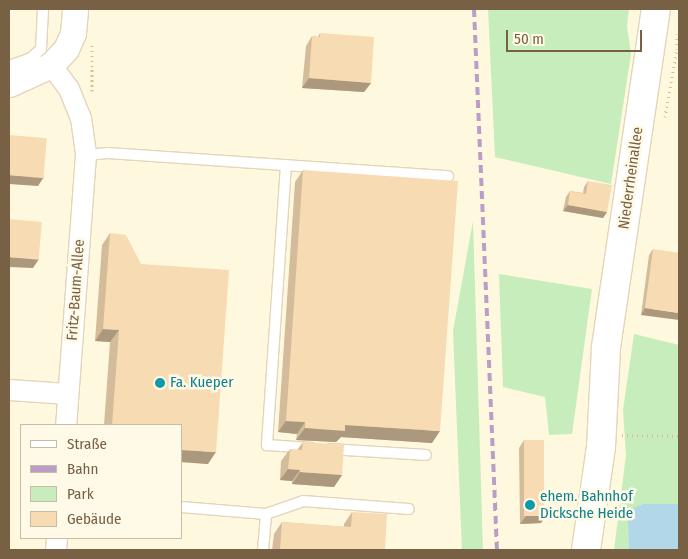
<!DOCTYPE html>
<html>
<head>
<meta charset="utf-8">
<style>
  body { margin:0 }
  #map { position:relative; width:688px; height:559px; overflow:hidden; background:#fef8de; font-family:"Fira Sans Condensed",sans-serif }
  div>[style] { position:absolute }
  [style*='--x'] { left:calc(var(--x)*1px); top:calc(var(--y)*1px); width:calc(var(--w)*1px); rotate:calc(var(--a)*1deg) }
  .green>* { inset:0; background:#c7edbc }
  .water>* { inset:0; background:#b2d7e9 }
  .path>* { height:3px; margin-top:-1.5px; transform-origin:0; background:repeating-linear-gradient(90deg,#dbbe97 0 1px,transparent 0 5px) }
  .roads { filter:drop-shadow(1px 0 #e3d5ba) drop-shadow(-1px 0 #e3d5ba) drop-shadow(0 1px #e3d5ba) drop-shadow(0 -1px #e3d5ba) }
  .service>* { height:10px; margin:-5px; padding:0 5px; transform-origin:5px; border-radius:5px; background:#fff }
  .minor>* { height:20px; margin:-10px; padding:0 10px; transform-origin:10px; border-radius:10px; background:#fff }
  .tertiary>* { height:25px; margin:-12.5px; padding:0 12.5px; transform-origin:12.5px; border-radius:12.5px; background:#fff }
  .secondary>* { height:28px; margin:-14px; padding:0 14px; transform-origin:14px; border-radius:14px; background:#fff }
  .rail>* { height:4px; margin-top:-2px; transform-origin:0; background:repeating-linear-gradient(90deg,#bc9dc8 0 8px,transparent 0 13px) }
  .wall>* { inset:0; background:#d4bc9a }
  .shaded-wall>* { inset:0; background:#ac997d }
  .building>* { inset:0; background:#f6dbb3; transform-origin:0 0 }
  .dots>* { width:14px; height:14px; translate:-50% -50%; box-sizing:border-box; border:2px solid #fffae7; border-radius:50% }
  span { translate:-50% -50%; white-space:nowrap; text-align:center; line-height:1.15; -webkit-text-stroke:5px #fffae7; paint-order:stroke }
  .street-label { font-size:15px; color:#776044 }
  .culture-label { font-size:15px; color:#0d838f }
  .left { translate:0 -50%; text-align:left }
  .frame { position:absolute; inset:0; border:10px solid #776044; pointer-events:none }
  .legend { position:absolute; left:20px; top:424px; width:162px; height:115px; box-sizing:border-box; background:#fffae7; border:1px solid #c9bca6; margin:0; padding:6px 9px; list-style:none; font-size:15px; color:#776044 }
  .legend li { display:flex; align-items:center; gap:10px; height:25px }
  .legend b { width:25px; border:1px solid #c9bca6 }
  .scale { position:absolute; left:506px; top:30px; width:136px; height:22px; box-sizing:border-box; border:2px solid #776044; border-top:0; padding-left:6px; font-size:15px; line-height:18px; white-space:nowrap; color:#776044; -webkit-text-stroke:4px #fffae7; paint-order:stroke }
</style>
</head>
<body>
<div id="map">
  <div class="green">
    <i style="clip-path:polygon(488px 9px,629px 9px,627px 26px,631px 54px,611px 184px,495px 157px)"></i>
    <i style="clip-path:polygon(473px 221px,483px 550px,462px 550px,453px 331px)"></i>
    <i style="clip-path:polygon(499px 274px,592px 289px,572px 434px,549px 435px,545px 397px,503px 387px)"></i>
    <i style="clip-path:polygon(634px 334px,679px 345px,679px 550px,614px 550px,626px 455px,623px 410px)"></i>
  </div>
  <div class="water">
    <i style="clip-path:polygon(644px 504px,679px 504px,679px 550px,629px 550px,628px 519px,631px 509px)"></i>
  </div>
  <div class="path">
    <i style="--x:92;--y:45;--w:46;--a:90"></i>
    <i style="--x:665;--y:117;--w:69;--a:-80"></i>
    <i style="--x:677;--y:49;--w:15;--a:-90"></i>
    <i style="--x:622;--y:435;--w:57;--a:1"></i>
  </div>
  <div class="roads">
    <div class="service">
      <i style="--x:9;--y:66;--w:23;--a:-20"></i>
      <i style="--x:31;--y:58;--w:13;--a:-42"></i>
      <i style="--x:41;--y:49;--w:40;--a:-87.1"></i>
      <i style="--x:86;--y:155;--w:22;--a:-5"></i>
      <i style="--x:108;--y:153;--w:341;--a:3.9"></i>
      <i style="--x:286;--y:165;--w:281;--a:93.9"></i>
      <i style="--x:267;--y:445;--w:44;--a:3.9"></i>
      <i style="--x:330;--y:449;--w:96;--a:3.6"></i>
      <i style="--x:181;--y:507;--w:85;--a:4.7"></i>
      <i style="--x:266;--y:514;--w:39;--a:-19"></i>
      <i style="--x:303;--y:501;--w:106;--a:4.3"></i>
      <i style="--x:263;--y:550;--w:36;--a:-85"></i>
    </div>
    <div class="minor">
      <i style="--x:51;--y:65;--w:30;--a:53"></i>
      <i style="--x:69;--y:89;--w:31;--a:68"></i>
      <i style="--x:81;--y:118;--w:37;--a:82"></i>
      <i style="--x:86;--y:155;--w:271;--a:94.2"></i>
      <i style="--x:9;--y:390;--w:59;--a:3.9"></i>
      <i style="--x:56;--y:550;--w:12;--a:-85"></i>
    </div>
    <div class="tertiary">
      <i style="--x:9;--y:84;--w:46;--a:-24.3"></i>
      <i style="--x:51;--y:65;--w:22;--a:-47"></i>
      <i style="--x:66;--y:49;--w:17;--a:-66"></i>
      <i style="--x:73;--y:33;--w:24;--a:-85"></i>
    </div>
    <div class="secondary">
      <i style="--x:586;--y:550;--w:104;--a:-81.7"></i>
      <i style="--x:601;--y:447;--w:100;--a:-87.1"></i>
      <i style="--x:606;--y:347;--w:342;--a:-81.6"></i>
    </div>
  </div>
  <div class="rail">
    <i style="--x:474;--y:9;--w:541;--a:87.57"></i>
  </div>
  <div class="wall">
    <i style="clip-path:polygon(320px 33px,371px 83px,364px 92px,302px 88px,306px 46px,312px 36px,318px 37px)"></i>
    <i style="clip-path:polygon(303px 170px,432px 443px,341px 437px,336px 442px,296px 440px,297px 434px,278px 432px,295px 182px)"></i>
    <i style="clip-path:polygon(588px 181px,607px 212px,603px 218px,563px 211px,566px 197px,570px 191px,583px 193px,584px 187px)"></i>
    <i style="clip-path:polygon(110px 233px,208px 464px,181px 462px,181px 425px,104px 425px,110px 342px,95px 341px,102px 245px)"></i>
    <i style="clip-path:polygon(653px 249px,678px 291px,641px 315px,649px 255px)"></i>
    <i style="clip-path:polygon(524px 440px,541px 523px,520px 524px,519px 448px)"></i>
    <i style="clip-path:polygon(303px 442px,342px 475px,334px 487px,292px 484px,292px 481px,280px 480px,281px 461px,290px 449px,297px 450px)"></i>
    <i style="clip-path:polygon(352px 512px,385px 550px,272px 550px,274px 534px,282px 522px,344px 527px,344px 524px)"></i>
  </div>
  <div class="shaded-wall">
    <i style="clip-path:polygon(309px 78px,371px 83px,364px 92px,302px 88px)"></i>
    <i style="clip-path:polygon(9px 175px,44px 177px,38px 186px,9px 184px)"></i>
    <i style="clip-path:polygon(568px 205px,607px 212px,603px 218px,563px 211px)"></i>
    <i style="clip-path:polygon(9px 257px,39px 259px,33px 268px,9px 267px)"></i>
    <i style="clip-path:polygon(645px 308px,679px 313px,679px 320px,641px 315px)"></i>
    <i style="clip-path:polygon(103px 329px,119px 330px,110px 342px,95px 341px)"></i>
    <i style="clip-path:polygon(286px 421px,305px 422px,297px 434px,278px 432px)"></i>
    <i style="clip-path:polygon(345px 425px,440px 431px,432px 443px,341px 437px,336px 442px,296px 440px,305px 428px)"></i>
    <i style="clip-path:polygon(181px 450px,216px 452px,208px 464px,181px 462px)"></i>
    <i style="clip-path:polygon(288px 469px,300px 470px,292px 481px,280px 480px)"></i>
    <i style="clip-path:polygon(300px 472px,342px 475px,334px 487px,292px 484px)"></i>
    <i style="clip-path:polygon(547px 515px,541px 523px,520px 524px,526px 516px)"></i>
  </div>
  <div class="building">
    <i style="clip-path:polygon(320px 33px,374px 37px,371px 83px,309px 78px,312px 36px,320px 37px)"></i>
    <i style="left:9px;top:135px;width:38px;height:40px;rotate:5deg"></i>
    <i style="clip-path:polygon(303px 170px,458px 181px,440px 431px,345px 425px,345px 431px,305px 428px,305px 422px,286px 421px)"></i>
    <i style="clip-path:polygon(588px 181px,612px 185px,607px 212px,568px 205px,570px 191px,586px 194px)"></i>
    <i style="left:9px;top:219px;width:33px;height:38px;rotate:5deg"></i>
    <i style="clip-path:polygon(110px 233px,126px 235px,141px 264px,229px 270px,216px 452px,181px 450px,181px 425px,112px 425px,119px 330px,103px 329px)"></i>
    <i style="clip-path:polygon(653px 249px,679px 253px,679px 283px,678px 291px,679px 291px,679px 313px,645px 308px)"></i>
    <i style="left:524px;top:440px;width:20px;height:76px"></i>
    <i style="clip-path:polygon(303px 442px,344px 445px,342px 475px,300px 472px,300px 470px,288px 469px,290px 449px,302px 450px)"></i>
    <i style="clip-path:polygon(352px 512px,387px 514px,385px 550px,280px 550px,282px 522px,351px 527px)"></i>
  </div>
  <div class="dots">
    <i style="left:160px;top:383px;background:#0f9aa8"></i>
    <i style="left:530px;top:505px;background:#0f9aa8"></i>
  </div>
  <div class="street-label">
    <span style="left:631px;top:178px;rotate:-82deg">Niederrheinallee</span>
    <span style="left:76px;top:290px;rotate:-86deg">Fritz-Baum-Allee</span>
  </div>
  <div class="culture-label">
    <span class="left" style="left:170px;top:383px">Fa. Kueper</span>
    <span class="left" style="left:540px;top:505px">ehem. Bahnhof<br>Dicksche Heide</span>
  </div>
  <div class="frame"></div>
  <ul class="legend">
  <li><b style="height:6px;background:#fff"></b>Straße</li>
  <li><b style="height:6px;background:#bc9dc8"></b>Bahn</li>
  <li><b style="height:14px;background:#c7edbc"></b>Park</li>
  <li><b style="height:14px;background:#f6dbb3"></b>Gebäude</li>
  </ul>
  <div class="scale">50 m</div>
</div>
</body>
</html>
